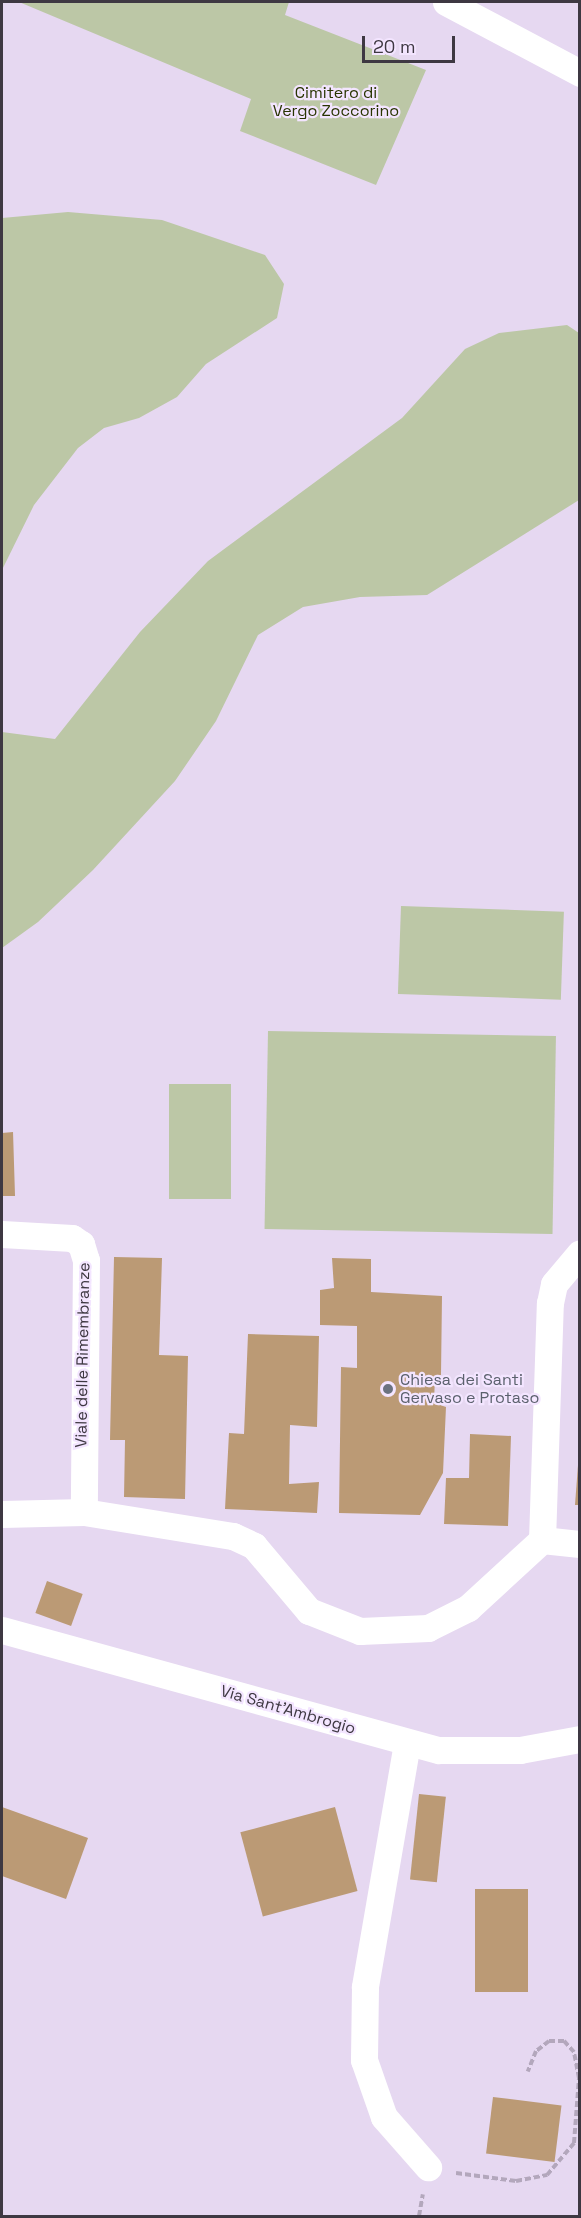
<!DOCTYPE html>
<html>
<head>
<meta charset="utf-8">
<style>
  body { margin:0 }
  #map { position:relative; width:581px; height:2218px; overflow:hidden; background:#e6d8f1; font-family:"Space Grotesk",sans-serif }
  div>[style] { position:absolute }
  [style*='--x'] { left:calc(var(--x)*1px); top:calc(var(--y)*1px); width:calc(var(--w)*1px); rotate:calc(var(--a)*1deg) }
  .green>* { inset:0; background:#bcc7a6; transform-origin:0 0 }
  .building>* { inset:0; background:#bb9a75; transform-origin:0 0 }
  .path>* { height:4px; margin-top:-2px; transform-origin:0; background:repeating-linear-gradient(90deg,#b3a7bc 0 6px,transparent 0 9px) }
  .minor>* { height:27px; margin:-13.5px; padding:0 13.5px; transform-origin:13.5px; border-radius:13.5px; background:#fff }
  .dots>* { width:16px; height:16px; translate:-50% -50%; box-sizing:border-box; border:3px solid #f3e5ff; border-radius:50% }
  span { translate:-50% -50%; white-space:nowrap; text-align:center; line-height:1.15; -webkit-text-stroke:4.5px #f3e5ff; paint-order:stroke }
  .park-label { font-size:16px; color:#283400 }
  .street-label { font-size:16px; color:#3e3842 }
  .worship-label { font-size:16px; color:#5b616d }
  .left { translate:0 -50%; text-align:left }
  .frame { position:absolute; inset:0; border:3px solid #3e3842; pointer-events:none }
  .scale { position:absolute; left:362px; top:36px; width:93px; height:27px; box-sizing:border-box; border:3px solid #3e3842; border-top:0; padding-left:8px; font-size:18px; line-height:21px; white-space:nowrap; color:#3e3842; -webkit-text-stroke:4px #f3e5ff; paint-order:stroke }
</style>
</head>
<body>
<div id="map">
  <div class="green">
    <i style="clip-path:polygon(19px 2px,289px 2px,285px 15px,426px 70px,376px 185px,240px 131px,251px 99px)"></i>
    <i style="clip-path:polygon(68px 212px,162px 220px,265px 255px,284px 284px,277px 318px,206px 364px,177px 397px,139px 418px,104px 428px,78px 448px,34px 505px,2px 570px,2px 218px)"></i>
    <i style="clip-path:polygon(567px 325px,579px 333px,579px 500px,427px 595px,360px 597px,303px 607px,258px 635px,216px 721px,175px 781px,93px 870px,38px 922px,2px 948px,2px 732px,55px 739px,140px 632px,208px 561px,402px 418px,465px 349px,499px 333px)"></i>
    <i style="left:401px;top:906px;width:163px;height:88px;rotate:2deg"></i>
    <i style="left:268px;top:1031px;width:288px;height:198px;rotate:1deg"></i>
    <i style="left:231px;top:1084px;width:115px;height:62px;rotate:90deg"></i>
  </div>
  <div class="building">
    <i style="clip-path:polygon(13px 1132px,15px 1196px,2px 1196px,2px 1133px)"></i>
    <i style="clip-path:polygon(114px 1257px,162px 1258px,159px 1355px,188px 1356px,185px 1499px,124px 1497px,125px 1440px,110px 1440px)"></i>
    <i style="clip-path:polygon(332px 1258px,371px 1259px,371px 1292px,442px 1296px,441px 1375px,435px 1376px,434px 1403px,446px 1407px,443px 1473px,420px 1515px,339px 1513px,341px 1367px,357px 1368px,357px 1326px,320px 1325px,320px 1290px,334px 1288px)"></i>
    <i style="clip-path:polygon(248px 1334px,319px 1336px,317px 1427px,290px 1425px,289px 1484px,319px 1482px,317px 1513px,225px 1509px,229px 1433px,244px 1434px)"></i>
    <i style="clip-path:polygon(470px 1434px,511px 1436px,508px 1526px,444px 1524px,446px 1478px,469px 1478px)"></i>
    <i style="clip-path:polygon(578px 1465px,580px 1465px,580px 1505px,575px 1505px)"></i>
    <i style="left:47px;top:1581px;width:38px;height:34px;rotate:20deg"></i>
    <i style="left:419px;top:1794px;width:27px;height:86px;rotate:6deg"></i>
    <i style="clip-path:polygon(2px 1807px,88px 1838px,66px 1899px,2px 1876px)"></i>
    <i style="left:335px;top:1807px;width:87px;height:98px;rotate:75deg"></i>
    <i style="left:475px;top:1889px;width:53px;height:103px"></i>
    <i style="left:493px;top:2097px;width:69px;height:57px;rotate:7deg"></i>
  </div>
  <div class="path">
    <i style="--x:456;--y:2173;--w:61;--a:7.6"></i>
    <i style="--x:516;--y:2181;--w:32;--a:-11"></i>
    <i style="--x:547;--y:2175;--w:42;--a:-49.8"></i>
    <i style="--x:574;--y:2143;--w:65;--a:-85.6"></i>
    <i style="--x:579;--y:2078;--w:26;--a:-101"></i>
    <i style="--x:574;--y:2052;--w:15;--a:-132"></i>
    <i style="--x:564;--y:2041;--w:15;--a:180"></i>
    <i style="--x:549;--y:2041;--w:16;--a:142"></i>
    <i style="--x:536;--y:2051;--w:22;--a:112"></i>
    <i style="--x:419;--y:2216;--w:22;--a:-80"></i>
  </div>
  <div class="minor">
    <i style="--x:446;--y:2;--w:152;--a:27.9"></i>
    <i style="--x:2;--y:1234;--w:70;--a:3.3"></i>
    <i style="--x:72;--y:1238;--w:11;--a:34"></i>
    <i style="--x:81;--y:1244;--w:17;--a:73"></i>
    <i style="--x:86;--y:1260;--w:252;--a:90.5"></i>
    <i style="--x:2;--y:1514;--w:82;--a:-1.4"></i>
    <i style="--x:84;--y:1512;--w:151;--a:9.2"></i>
    <i style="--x:233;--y:1536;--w:23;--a:25"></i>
    <i style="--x:254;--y:1546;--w:85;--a:49.8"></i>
    <i style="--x:309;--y:1611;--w:55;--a:21.4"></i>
    <i style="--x:360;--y:1631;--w:68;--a:-2.5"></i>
    <i style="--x:428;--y:1628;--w:45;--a:-26.6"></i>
    <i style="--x:468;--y:1608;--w:100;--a:-42.6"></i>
    <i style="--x:542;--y:1540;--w:38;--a:6"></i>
    <i style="--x:542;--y:1540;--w:237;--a:-88.1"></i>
    <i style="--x:550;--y:1303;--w:19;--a:-78"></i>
    <i style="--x:554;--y:1284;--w:40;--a:-50"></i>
    <i style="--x:2;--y:1630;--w:453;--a:15.4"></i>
    <i style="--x:439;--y:1750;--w:81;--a:0"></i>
    <i style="--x:520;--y:1750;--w:61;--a:-10.4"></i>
    <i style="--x:407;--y:1743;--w:248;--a:99.8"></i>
    <i style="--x:365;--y:1987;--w:73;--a:90.8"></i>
    <i style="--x:364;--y:2060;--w:60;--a:70.7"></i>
    <i style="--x:384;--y:2117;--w:67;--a:48.7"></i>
  </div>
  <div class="dots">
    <i style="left:388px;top:1389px;background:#6b7280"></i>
  </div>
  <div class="park-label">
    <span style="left:336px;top:102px">Cimitero di<br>Vergo Zoccorino</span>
  </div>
  <div class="street-label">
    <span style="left:83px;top:1355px;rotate:-89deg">Viale delle Rimembranze</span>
    <span style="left:288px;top:1710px;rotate:16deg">Via Sant'Ambrogio</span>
  </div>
  <div class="worship-label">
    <span class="left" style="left:400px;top:1389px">Chiesa dei Santi<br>Gervaso e Protaso</span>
  </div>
  <div class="frame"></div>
  <div class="scale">20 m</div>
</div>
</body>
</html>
